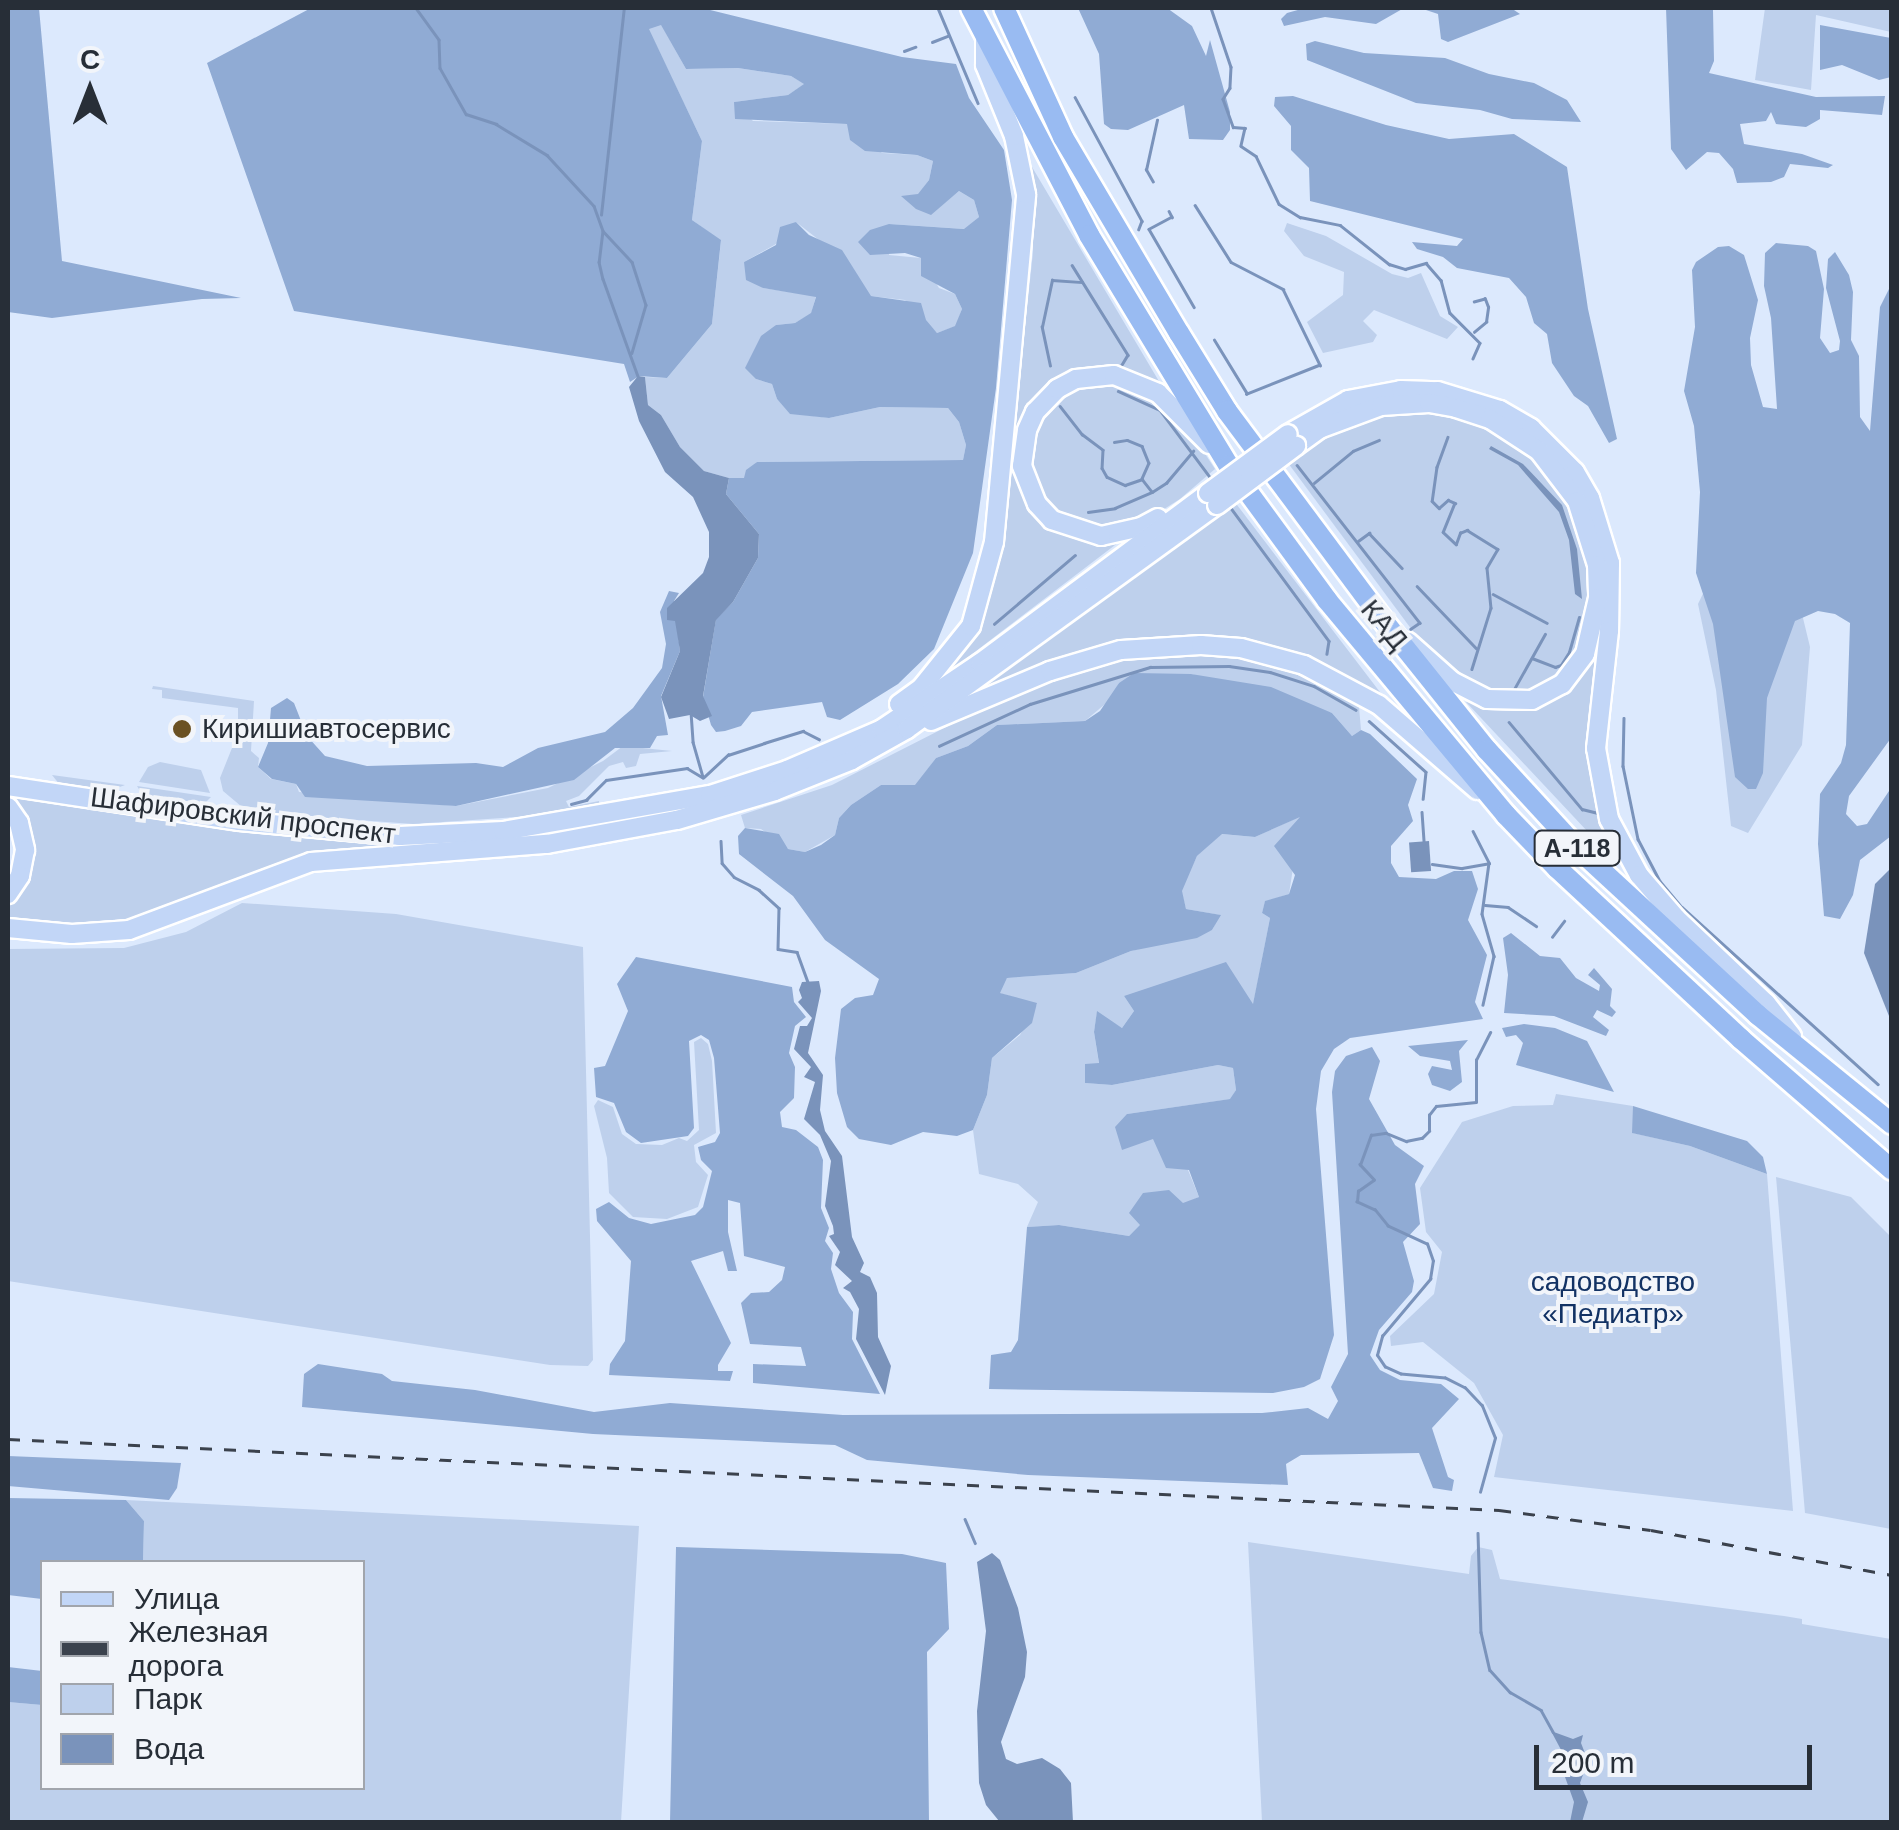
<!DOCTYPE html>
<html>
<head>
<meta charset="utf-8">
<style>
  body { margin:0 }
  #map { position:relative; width:1899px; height:1830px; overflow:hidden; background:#dce9fd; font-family:Arial,sans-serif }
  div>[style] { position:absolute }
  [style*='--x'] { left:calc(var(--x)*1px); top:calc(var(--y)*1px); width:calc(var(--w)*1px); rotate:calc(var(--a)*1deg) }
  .green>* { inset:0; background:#bed0ec }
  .forest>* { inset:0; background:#90abd4 }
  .water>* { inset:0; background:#7a93bb; transform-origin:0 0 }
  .stream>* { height:2.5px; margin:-1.25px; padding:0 1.25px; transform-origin:1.25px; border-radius:1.25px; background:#7a93bb }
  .roads { filter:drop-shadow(2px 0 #fff) drop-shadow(-2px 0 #fff) drop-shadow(0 2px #fff) drop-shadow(0 -2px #fff) }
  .major>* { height:18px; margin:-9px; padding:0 9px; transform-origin:9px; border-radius:9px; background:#c2d6f7 }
  .highway>* { height:20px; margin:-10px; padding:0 10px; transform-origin:10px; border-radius:10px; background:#99bbf2 }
  .rail>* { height:2.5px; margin-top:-1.25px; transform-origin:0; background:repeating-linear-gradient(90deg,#3b424d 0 12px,transparent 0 24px) }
  .bridges { filter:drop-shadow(2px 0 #fff) drop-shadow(-2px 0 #fff) drop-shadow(0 2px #fff) drop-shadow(0 -2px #fff) }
  .major-bridge>* { height:18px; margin:-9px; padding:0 9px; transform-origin:9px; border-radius:9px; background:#c2d6f7 }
  .dots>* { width:28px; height:28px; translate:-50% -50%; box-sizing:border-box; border:5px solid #f2f5fa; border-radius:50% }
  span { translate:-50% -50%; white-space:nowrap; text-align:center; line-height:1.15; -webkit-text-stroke:8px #f2f5fa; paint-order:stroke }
  .shield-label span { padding:2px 8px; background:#f2f5fa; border:2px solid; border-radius:8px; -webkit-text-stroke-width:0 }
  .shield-label { font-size:25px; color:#272e37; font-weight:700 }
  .street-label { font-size:28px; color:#272e37 }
  .poi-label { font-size:28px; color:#272e37 }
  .left { translate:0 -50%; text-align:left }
  .park-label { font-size:28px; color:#123264 }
  .frame { position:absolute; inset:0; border:10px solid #272e37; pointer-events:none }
  .legend { position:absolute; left:40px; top:1560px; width:325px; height:230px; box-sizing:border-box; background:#f2f5fa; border:2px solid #a1a5ac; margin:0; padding:12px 18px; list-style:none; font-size:30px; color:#272e37 }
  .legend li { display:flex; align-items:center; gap:20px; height:50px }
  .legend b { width:50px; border:2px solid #a1a5ac }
  .north { position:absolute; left:40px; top:40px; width:100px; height:100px; -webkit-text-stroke:8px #f2f5fa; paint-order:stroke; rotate:0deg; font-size:28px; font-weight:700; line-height:40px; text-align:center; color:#272e37 }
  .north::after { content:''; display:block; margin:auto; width:35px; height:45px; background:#272e37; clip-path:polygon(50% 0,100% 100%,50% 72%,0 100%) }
  .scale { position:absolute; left:1534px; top:1745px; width:278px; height:45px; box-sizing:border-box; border:5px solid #272e37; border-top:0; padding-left:12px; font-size:30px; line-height:35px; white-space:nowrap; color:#272e37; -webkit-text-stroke:8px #f2f5fa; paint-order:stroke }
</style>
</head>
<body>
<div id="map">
  <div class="green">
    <i style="clip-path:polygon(1765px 8px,1891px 8px,1891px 32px,1816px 15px,1811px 90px,1755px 80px)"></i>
    <i style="clip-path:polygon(661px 24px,686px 69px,738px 68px,791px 76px,805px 84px,788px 95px,734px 102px,753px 121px,848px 124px,882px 153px,917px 155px,933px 161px,929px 180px,918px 195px,931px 214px,959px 191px,974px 200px,979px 217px,965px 229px,889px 224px,889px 255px,921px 258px,939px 288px,955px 294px,962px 309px,956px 326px,937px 333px,905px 300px,870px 296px,851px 265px,796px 222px,776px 244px,744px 262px,763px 288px,816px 296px,811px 314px,795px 323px,776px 325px,756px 379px,772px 384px,777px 399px,790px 413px,829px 418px,880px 407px,948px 408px,959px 422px,966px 445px,963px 460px,757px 462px,745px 478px,729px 478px,704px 471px,680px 447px,661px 415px,648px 405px,645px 377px,667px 378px,712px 324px,721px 241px,692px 220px,702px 141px,648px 28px)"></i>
    <i style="clip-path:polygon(1032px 167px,1160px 383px,1124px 369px,1083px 369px,1034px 400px,1017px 441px,1050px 526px,1075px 538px,1119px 542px,946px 674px,978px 629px,1000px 560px,1033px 252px)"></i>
    <i style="clip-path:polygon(1287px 223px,1326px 236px,1392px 274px,1408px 278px,1421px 273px,1440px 316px,1458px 327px,1447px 339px,1374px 310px,1363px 321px,1377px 335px,1373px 342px,1323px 353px,1307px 322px,1343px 295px,1344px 272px,1304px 256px,1284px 231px)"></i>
    <i style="clip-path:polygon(1117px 380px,1152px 395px,1198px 443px,1215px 469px,1180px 499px,1142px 523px,1102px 531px,1062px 518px,1048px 506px,1030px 472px,1032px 435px,1047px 405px,1079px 384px)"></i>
    <i style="clip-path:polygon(1406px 408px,1481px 420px,1529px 449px,1563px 487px,1584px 533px,1594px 591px,1587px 634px,1559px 680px,1531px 695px,1500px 695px,1460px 678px,1441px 662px,1415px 634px,1288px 463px,1324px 431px)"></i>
    <i style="clip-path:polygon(1234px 501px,1386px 700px,1305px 658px,1242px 641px,1201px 637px,1159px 638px,1083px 652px,954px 703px)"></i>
    <i style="clip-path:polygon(1712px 575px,1795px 585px,1810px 647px,1802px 745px,1748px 833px,1731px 826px,1716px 690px,1698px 604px)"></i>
    <i style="clip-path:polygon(1598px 632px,1603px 634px,1589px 738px,1590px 775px,1618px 864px,1466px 702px,1528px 710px,1549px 700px)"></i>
    <i style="clip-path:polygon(1200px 651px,1302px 671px,1352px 699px,1359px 707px,1361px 730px,1352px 736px,1332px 713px,1191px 674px,1119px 683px,1111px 699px,1085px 721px,997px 725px,968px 746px,936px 758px,916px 785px,881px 785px,851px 805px,839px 818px,835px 835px,805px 852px,788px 849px,761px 829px,745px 828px,741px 815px,832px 785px,1021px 689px,1122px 657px)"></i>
    <i style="clip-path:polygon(153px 686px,254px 701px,251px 751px,259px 758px,258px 767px,271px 779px,296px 784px,299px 792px,456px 806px,548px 788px,603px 761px,623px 746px,672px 751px,640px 754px,636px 766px,626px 768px,623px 762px,609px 766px,579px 796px,566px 801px,569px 807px,599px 801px,599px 808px,561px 814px,413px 824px,248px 812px,223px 791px,220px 778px,234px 743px,243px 743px,244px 727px,238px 726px,238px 708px,162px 698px,162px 690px,152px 689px)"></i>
    <i style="clip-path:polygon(160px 762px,201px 770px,210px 793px,139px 782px,148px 767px)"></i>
    <i style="clip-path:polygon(52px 775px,125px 785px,106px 792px,60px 785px)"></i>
    <i style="clip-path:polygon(137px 786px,211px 797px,203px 805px,144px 797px)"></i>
    <i style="clip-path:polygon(8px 793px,304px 838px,470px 842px,356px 852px,166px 914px,99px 928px,8px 921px,8px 900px,28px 868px)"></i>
    <i style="clip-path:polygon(1301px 816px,1289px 894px,1265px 902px,1262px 913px,1270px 918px,1253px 1006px,1124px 996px,1134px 1011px,1122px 1028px,1097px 1013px,1094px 1032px,1099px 1064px,1085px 1083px,1112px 1085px,1218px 1065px,1233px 1068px,1236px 1090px,1231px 1099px,1127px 1114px,1188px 1170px,1199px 1197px,1141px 1225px,1129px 1236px,1059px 1225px,1027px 1227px,1038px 1202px,1018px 1184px,979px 1174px,973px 1130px,987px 1095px,992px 1058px,1020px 1035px,1037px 1004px,999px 993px,1007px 978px,1076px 973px,1131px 951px,1212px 930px,1220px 915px,1186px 909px,1181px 890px,1197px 856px,1221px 834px,1255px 837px)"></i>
    <i style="clip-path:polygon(242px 903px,396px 914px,583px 947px,593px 1360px,588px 1366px,550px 1365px,8px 1281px,8px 949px,124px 948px,186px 932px)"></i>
    <i style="clip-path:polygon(701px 1038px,708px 1044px,712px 1061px,716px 1133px,694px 1145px,696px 1162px,708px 1175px,698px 1207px,667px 1219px,633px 1217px,609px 1193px,607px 1158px,594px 1106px,598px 1100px,613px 1107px,622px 1134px,636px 1144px,662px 1145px,679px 1138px,687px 1141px,699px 1130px,694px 1042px)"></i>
    <i style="clip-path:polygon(1556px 1094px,1633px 1106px,1633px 1133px,1690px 1146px,1767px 1174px,1793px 1511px,1494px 1477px,1503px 1435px,1474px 1383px,1423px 1342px,1391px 1346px,1390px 1336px,1434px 1294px,1442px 1252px,1426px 1232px,1420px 1188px,1462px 1122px,1513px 1106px,1553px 1105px)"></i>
    <i style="clip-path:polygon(1776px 1177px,1851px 1197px,1891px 1237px,1891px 1529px,1805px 1513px)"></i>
    <i style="clip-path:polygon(126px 1500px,639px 1526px,621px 1822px,8px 1822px,8px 1702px,42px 1705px,42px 1788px,362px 1788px,362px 1562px,143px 1562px,144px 1521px)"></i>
    <i style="clip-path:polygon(1248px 1542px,1469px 1574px,1471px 1556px,1478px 1547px,1492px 1550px,1500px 1579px,1784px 1616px,1802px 1619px,1802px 1624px,1891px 1639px,1891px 1822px,1262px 1822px)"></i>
  </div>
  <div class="forest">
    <i style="clip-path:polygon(8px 8px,39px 8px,62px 261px,241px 298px,202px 299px,52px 318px,8px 312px)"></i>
    <i style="clip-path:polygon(311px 8px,702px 8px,902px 57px,956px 64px,969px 98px,1004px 150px,1012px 200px,996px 388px,973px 553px,934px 649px,898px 684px,840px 720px,827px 717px,822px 702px,752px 712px,741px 726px,725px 731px,716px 732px,711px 725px,703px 697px,716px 619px,733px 602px,758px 558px,759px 534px,726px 494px,729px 478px,744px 478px,746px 470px,757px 462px,963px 460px,966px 445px,959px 422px,948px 408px,880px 407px,829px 418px,790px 414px,777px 399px,772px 384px,756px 379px,745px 368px,761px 336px,776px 325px,795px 323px,811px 313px,816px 297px,763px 288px,746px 280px,744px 262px,776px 245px,780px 227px,796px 222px,809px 235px,842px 250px,871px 296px,921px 303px,926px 320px,937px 333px,955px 326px,962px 309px,955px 294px,921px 276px,921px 258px,905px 253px,870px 255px,858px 242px,870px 230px,889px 224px,964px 229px,979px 217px,974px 200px,959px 191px,931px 215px,916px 209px,901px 196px,918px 194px,929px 180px,933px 161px,917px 155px,865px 151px,850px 140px,847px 124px,735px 119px,734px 102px,788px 95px,804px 84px,791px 76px,738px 68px,686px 69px,661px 25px,649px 29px,702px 141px,692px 220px,721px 240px,712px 324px,667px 378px,639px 376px,630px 382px,624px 364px,294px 311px,207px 63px)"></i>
    <i style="clip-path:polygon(1078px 8px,1167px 8px,1192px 26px,1206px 56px,1210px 40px,1230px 112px,1230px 130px,1223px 140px,1189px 139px,1184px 105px,1128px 130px,1111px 129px,1104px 124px,1099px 54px)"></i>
    <i style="clip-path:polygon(1305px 8px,1404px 8px,1376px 24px,1325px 17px,1284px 26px,1281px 19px,1287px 13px)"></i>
    <i style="clip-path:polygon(1420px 8px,1511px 8px,1520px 14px,1448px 42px,1441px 39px,1438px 14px)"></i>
    <i style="clip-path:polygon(1666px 8px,1713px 10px,1714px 61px,1709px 73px,1816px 97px,1885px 96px,1882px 115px,1820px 110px,1820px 119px,1806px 127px,1776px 124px,1771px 112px,1766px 121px,1740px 124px,1744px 144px,1802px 154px,1833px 165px,1828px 168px,1790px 164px,1784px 177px,1771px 182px,1737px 183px,1733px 169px,1719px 153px,1707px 152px,1686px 170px,1671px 149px)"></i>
    <i style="clip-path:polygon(1820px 25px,1891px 38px,1891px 77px,1879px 80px,1842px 65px,1820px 70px)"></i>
    <i style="clip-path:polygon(1315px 41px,1364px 53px,1445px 58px,1489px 74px,1534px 83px,1567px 100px,1581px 122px,1512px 119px,1480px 110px,1416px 103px,1307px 60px,1306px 44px)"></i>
    <i style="clip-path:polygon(1293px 96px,1386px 125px,1449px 139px,1514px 134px,1567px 167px,1588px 309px,1617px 439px,1609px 443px,1588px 406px,1574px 396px,1552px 363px,1547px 334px,1534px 323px,1526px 297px,1509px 278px,1457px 268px,1443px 257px,1417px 249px,1412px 242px,1457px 246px,1463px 239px,1310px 201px,1309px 168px,1291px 150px,1291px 126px,1274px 106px,1275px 97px)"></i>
    <i style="clip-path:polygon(1776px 243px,1808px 246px,1816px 251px,1824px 289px,1820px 338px,1830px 353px,1839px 350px,1840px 341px,1826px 288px,1828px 259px,1835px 252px,1849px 275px,1853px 292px,1851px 340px,1859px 356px,1860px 417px,1870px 431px,1880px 307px,1891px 285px,1891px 738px,1849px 796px,1846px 814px,1857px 826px,1867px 824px,1891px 788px,1891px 836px,1860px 860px,1853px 895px,1840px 919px,1824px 916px,1818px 844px,1820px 794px,1841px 763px,1846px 745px,1850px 623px,1835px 614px,1818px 611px,1795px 621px,1767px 698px,1763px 773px,1756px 789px,1748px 789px,1735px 777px,1713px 624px,1696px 573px,1700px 492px,1694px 426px,1684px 391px,1695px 327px,1692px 270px,1696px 262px,1718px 247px,1729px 246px,1744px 255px,1758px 300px,1750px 338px,1751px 365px,1763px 407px,1777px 409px,1771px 318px,1764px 286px,1765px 253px)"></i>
    <i style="clip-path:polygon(669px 591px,679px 593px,674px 601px,680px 651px,661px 696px,668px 735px,657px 736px,650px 748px,615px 748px,574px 780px,456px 806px,305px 797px,296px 784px,272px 779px,258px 767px,268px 743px,271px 708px,287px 698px,294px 703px,307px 736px,325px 756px,367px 766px,476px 763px,503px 767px,538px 748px,605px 732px,633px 708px,662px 668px,666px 644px,660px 612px)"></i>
    <i style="clip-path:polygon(1134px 673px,1191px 674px,1271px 687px,1332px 713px,1352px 736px,1361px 730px,1370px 734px,1417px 779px,1408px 805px,1413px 821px,1391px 846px,1391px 863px,1399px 877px,1436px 879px,1454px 871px,1472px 871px,1478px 889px,1468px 920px,1487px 955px,1475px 1002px,1483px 1019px,1350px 1038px,1334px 1049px,1321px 1071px,1316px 1109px,1334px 1335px,1320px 1379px,1304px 1387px,1273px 1393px,989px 1389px,991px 1355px,1011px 1352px,1018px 1340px,1027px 1227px,1059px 1225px,1129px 1236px,1140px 1225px,1129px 1213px,1143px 1193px,1169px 1190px,1183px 1203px,1199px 1197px,1189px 1170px,1166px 1168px,1153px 1139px,1122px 1150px,1115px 1127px,1127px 1114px,1230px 1099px,1236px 1090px,1233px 1068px,1218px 1065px,1112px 1085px,1085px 1083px,1085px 1064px,1099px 1063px,1094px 1032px,1097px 1011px,1122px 1028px,1134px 1011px,1124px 996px,1226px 962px,1253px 1004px,1270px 918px,1262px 913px,1265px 901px,1289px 894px,1295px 875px,1274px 846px,1300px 817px,1255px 837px,1222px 834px,1197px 856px,1182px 891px,1186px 909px,1221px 915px,1212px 930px,1197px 938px,1131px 951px,1076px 973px,1007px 978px,1000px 993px,1037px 1003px,1032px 1023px,992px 1058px,987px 1095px,973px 1130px,957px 1136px,923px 1132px,891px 1145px,859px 1139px,847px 1127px,837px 1093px,835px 1058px,841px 1009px,855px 998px,873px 995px,879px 979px,825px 940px,793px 896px,739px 854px,738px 836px,745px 828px,779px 834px,788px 849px,805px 852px,821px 845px,835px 835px,839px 818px,851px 805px,881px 785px,915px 785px,936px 758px,968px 746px,997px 725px,1085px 721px,1100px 711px,1119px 683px)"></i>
    <i style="clip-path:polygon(1511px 933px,1540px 956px,1560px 958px,1576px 978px,1599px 991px,1600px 985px,1588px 975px,1594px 968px,1612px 989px,1610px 1006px,1616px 1012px,1612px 1017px,1597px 1010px,1593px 1017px,1609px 1030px,1606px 1036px,1554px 1016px,1504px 1013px,1508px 975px,1503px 938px)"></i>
    <i style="clip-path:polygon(636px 957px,792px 987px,794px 1002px,806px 1017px,795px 1026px,789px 1053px,795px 1067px,794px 1098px,780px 1112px,782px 1127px,796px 1130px,818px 1147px,823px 1160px,821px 1208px,829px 1228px,825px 1241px,833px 1253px,831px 1269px,839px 1293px,853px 1312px,852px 1339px,880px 1394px,753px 1383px,753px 1364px,806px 1366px,801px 1347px,750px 1344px,741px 1303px,751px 1293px,769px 1292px,782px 1280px,785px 1267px,744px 1256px,740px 1203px,728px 1200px,728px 1232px,737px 1271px,728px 1271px,723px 1251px,691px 1261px,731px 1343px,718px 1365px,718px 1371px,733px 1371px,730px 1381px,609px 1375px,610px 1364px,625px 1341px,631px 1261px,597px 1221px,596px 1209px,609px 1202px,629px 1218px,651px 1224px,695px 1215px,703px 1207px,712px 1171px,701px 1160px,698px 1147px,715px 1142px,720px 1133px,714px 1058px,709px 1040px,701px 1035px,689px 1041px,694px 1128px,688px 1136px,641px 1143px,626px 1132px,614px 1103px,596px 1097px,594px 1068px,605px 1066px,628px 1011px,617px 984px)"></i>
    <i style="clip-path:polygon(1524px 1024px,1555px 1028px,1587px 1041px,1614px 1092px,1516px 1065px,1523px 1043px,1516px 1035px,1506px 1037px,1502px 1028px)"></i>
    <i style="clip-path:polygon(1468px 1040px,1459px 1051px,1462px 1082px,1450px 1091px,1432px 1085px,1428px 1074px,1432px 1066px,1452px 1070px,1450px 1061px,1420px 1056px,1408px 1046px)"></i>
    <i style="clip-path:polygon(1372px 1047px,1380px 1061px,1369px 1099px,1395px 1145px,1424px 1166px,1415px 1184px,1420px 1224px,1403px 1242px,1414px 1281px,1412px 1292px,1379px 1330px,1370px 1355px,1380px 1370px,1400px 1380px,1441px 1384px,1459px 1399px,1432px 1428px,1448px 1477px,1454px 1480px,1452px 1491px,1433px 1488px,1419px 1453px,1301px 1455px,1286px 1464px,1288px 1485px,1028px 1475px,867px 1460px,835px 1445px,593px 1434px,302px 1407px,304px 1374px,318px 1364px,382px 1374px,392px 1381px,475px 1390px,594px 1412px,670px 1403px,843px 1415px,1262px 1413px,1308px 1408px,1328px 1419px,1338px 1401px,1331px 1387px,1348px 1354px,1332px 1092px,1335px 1071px,1346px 1056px)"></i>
    <i style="clip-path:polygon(1633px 1106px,1747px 1141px,1763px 1157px,1767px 1174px,1690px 1146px,1632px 1133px)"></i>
    <i style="clip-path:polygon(8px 1456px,181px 1463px,177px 1488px,169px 1500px,8px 1486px)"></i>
    <i style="clip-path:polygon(8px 1498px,126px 1500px,144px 1521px,143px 1562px,42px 1562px,42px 1599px,8px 1595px)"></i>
    <i style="clip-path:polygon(676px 1547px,902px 1554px,946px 1563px,949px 1629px,927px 1652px,929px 1822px,670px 1822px)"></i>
    <i style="clip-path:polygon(8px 1667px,42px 1671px,42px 1705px,8px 1702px)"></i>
  </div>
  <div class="water">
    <i style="clip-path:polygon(638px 376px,645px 377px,648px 405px,661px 415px,680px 447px,704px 471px,729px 478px,726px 494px,759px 534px,758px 558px,733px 602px,716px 620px,703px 696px,712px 716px,700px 721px,690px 715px,669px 719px,661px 697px,680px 651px,675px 621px,667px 620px,667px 608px,703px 573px,709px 557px,709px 532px,693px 497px,665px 472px,639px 421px,629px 387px)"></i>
    <i style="clip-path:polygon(1491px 446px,1523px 464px,1562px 505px,1577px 549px,1582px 599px,1575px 594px,1569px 540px,1559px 512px,1518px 465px,1489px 449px)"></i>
    <i style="left:1429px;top:841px;width:30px;height:20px;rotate:86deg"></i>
    <i style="clip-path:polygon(1891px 868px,1891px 1021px,1864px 953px,1875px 884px)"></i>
    <i style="clip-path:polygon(819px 981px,821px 991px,808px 1053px,823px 1075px,820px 1110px,825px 1131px,842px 1156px,852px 1237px,864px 1263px,860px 1272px,870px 1277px,877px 1293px,878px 1337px,891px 1366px,885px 1395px,856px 1339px,859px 1309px,850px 1292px,843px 1288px,852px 1281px,835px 1265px,840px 1252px,829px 1236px,834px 1234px,833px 1226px,825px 1206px,831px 1161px,820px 1135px,804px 1119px,815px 1082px,804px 1077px,811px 1067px,794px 1049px,800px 1026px,807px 1026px,812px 1018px,798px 1002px,802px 998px,799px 990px,802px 982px)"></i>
    <i style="clip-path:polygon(992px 1553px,1000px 1560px,1018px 1608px,1027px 1652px,1025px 1677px,1001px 1742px,1006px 1759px,1017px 1764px,1042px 1758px,1060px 1769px,1071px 1783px,1073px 1822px,999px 1821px,986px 1805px,979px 1783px,977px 1711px,986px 1631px,977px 1562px)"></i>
    <i style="clip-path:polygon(1551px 1731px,1573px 1739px,1583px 1735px,1581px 1743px,1588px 1761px,1580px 1783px,1588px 1802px,1582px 1822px,1570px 1822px,1574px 1802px,1565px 1777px,1568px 1763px)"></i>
  </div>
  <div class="stream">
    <i style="--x:416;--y:8;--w:39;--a:54"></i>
    <i style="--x:439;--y:40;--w:28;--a:88"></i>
    <i style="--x:440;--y:68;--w:53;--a:60.5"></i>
    <i style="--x:466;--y:114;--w:32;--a:18"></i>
    <i style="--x:496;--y:124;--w:60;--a:31.3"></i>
    <i style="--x:547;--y:155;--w:69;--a:47.3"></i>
    <i style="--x:594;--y:206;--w:27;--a:70"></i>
    <i style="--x:603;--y:231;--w:31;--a:97"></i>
    <i style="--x:599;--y:262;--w:17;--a:77"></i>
    <i style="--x:603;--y:279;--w:103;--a:70.2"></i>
    <i style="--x:938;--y:8;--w:103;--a:67.2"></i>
    <i style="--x:1211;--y:8;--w:62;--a:71.3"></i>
    <i style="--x:1231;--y:67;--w:21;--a:93"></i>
    <i style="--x:1230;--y:88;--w:13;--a:122"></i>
    <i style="--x:1223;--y:99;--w:30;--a:70"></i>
    <i style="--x:1233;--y:127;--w:12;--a:5"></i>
    <i style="--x:1245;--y:128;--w:18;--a:103"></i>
    <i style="--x:1241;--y:146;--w:18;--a:34"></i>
    <i style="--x:1256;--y:156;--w:53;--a:64.4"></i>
    <i style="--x:1279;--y:204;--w:25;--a:32"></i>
    <i style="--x:1300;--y:217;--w:41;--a:11.3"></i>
    <i style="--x:1340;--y:225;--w:63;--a:38.5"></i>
    <i style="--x:1389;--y:264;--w:17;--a:17"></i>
    <i style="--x:1405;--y:269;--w:22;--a:-16"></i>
    <i style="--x:1426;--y:263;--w:23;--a:49"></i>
    <i style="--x:1441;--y:280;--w:34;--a:75"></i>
    <i style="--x:1450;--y:313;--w:42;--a:45"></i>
    <i style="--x:1480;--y:343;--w:17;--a:114"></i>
    <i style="--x:932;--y:42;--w:17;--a:-21"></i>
    <i style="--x:904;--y:51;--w:12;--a:-20"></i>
    <i style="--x:1075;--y:97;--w:141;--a:61.6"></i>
    <i style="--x:1142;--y:221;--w:9;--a:111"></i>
    <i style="--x:1153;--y:182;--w:14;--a:-120"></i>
    <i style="--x:1146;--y:170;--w:51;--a:-77.6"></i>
    <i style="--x:1195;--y:205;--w:67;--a:57.7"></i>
    <i style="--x:1231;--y:262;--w:59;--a:27.4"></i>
    <i style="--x:1283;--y:289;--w:85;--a:64"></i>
    <i style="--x:1320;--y:365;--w:79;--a:158.3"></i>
    <i style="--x:1247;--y:394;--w:63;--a:-121.4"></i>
    <i style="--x:1169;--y:211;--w:7;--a:63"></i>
    <i style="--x:1172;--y:217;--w:26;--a:152"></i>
    <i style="--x:1149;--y:229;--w:90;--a:60"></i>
    <i style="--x:601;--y:215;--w:208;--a:-83.7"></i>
    <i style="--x:604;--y:232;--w:41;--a:47"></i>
    <i style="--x:632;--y:262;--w:45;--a:72"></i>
    <i style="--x:646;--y:305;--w:50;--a:106.3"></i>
    <i style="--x:1072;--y:265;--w:106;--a:58.1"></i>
    <i style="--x:1128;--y:355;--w:12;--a:121"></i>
    <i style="--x:1474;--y:332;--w:16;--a:-40"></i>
    <i style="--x:1486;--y:322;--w:15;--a:-82"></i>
    <i style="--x:1488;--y:307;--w:9;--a:-111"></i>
    <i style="--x:1485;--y:299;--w:11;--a:165"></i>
    <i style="--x:1050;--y:366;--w:40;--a:-102"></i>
    <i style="--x:1042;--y:327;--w:48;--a:-78"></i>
    <i style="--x:1052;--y:280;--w:30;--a:4"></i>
    <i style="--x:1118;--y:391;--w:46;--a:24.3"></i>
    <i style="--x:1160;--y:410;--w:89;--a:53.3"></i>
    <i style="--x:1060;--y:406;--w:36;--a:52"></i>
    <i style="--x:1082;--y:434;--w:26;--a:37"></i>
    <i style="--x:1103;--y:450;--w:18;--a:93"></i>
    <i style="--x:1102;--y:468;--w:10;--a:61"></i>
    <i style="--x:1107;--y:477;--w:20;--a:24"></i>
    <i style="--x:1125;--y:485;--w:18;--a:-19"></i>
    <i style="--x:1448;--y:437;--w:32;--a:110"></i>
    <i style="--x:1437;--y:467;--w:34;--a:98"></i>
    <i style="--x:1432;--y:501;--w:10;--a:45"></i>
    <i style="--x:1439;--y:508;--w:12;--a:-42"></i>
    <i style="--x:1448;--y:500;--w:8;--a:23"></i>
    <i style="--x:1455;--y:503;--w:31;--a:112"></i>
    <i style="--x:1443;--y:532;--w:18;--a:43"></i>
    <i style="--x:1456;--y:544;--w:12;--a:-70"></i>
    <i style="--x:1460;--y:533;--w:8;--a:-23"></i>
    <i style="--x:1467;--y:530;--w:36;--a:32"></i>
    <i style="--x:1498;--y:549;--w:22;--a:120"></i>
    <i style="--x:1487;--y:568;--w:40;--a:84.3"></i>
    <i style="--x:1491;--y:608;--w:64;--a:107.3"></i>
    <i style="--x:1114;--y:442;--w:13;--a:-9"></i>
    <i style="--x:1127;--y:440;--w:16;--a:22"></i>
    <i style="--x:1142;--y:446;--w:18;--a:68"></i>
    <i style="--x:1149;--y:463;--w:17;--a:114"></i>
    <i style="--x:1142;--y:479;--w:16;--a:52"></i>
    <i style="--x:1297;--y:465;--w:200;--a:52.1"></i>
    <i style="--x:1420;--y:623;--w:11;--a:146"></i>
    <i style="--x:1314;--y:483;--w:50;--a:-39.4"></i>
    <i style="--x:1353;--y:451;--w:28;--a:-23"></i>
    <i style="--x:1228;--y:504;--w:170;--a:53.6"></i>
    <i style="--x:1329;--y:641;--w:13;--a:99"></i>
    <i style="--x:1088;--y:512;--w:27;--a:-8"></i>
    <i style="--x:1115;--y:508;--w:40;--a:-23.4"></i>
    <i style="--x:1152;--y:492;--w:17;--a:-33"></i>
    <i style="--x:1166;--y:483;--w:42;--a:-49.8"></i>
    <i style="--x:1358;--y:541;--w:14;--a:-36"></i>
    <i style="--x:1369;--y:533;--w:48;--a:46.7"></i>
    <i style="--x:1417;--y:586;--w:86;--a:46.4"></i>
    <i style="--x:1493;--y:594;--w:61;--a:28.2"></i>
    <i style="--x:994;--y:624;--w:106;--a:-40.4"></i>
    <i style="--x:1532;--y:658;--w:25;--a:21"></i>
    <i style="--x:1555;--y:667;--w:6;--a:-18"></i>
    <i style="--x:1561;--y:665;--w:15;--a:-58"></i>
    <i style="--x:1569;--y:652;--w:36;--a:-74"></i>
    <i style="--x:1513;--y:691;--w:65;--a:-60.7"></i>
    <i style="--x:691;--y:712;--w:30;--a:86"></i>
    <i style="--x:693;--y:742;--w:37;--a:74"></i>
    <i style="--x:1624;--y:718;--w:48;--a:91.2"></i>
    <i style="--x:1623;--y:766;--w:75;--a:78.4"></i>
    <i style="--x:1638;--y:839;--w:47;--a:62.4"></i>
    <i style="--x:1660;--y:881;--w:34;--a:50"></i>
    <i style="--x:1682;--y:907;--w:264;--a:42.1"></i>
    <i style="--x:1369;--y:721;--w:76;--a:41.8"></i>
    <i style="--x:1426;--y:772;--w:27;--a:96"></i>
    <i style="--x:1509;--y:722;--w:114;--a:50"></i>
    <i style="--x:1582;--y:809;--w:16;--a:14"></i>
    <i style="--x:939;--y:746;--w:100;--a:-24.8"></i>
    <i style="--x:1030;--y:704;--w:126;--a:-17.1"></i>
    <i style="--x:1150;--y:667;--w:79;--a:-0.7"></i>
    <i style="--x:1229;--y:666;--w:41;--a:8.3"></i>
    <i style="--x:1270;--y:672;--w:46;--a:17.7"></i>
    <i style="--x:1314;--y:686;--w:48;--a:29.7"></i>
    <i style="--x:704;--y:777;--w:33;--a:-43"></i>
    <i style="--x:728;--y:755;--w:38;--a:-18"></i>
    <i style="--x:764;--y:743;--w:41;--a:-17.1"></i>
    <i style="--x:803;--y:731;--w:18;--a:27"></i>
    <i style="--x:571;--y:804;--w:16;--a:-15"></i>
    <i style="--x:586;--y:800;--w:28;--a:-45"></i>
    <i style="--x:606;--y:780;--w:82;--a:-8.4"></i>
    <i style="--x:687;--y:768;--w:17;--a:31"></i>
    <i style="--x:1422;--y:812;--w:32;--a:86"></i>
    <i style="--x:1473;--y:831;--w:36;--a:63"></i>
    <i style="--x:1489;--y:863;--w:51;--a:97.8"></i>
    <i style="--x:1482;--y:914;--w:44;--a:74.1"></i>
    <i style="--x:1494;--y:956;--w:50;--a:102.7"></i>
    <i style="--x:721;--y:841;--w:22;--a:87"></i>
    <i style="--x:722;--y:863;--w:18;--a:49"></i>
    <i style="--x:734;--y:877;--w:28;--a:27"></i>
    <i style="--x:759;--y:890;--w:27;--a:42"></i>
    <i style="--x:779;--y:908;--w:41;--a:91.4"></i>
    <i style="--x:778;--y:949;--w:19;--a:9"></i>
    <i style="--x:797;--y:952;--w:32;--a:70"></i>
    <i style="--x:1432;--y:864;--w:30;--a:8"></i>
    <i style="--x:1462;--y:868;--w:27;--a:-10"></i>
    <i style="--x:1485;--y:905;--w:23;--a:5"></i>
    <i style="--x:1508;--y:907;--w:34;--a:34"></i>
    <i style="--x:1552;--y:937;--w:20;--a:-53"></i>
    <i style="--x:1480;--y:1492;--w:56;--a:-74.5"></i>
    <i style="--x:1495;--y:1438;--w:35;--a:-112"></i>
    <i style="--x:1482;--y:1406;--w:25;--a:-133"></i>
    <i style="--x:1465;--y:1388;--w:22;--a:-153"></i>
    <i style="--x:1445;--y:1378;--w:44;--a:-174.8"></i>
    <i style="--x:1401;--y:1374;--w:17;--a:-156"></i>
    <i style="--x:1385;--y:1367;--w:14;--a:-124"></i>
    <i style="--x:1377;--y:1355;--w:20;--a:-75"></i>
    <i style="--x:1382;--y:1336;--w:75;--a:-49.9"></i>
    <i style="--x:1430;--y:1279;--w:18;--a:-81"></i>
    <i style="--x:1433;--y:1261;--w:18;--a:-109"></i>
    <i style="--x:1427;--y:1244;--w:43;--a:-155.2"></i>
    <i style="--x:1388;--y:1226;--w:21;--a:-129"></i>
    <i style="--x:1375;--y:1210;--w:20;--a:-156"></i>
    <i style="--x:1357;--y:1202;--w:11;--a:-85"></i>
    <i style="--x:1358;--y:1191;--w:19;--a:-35"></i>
    <i style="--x:1374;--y:1180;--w:21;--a:-133"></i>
    <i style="--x:1360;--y:1165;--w:32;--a:-70"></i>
    <i style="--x:1371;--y:1135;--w:15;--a:-8"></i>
    <i style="--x:1386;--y:1133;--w:22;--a:22"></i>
    <i style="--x:1406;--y:1141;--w:16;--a:-11"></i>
    <i style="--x:1422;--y:1138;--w:10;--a:-45"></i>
    <i style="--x:1429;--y:1131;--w:16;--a:-90"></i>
    <i style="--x:1429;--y:1115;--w:11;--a:-52"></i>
    <i style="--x:1436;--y:1106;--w:40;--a:-5.7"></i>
    <i style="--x:1476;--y:1102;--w:42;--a:-90"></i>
    <i style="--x:1476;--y:1060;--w:31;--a:-63"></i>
    <i style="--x:965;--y:1519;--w:26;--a:67"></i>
    <i style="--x:1478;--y:1533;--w:99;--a:88.3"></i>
    <i style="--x:1481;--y:1632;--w:39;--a:77"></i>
    <i style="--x:1490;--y:1670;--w:30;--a:48"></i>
    <i style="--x:1510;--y:1692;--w:36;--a:30"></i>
    <i style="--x:1541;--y:1710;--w:25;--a:61"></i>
  </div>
  <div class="roads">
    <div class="major">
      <i style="--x:1288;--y:434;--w:69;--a:-29.5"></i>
      <i style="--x:1348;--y:400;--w:54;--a:-10.7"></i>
      <i style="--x:1401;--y:390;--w:37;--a:2"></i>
      <i style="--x:1438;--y:391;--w:65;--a:17"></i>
      <i style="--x:1500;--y:410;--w:36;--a:30"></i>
      <i style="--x:1531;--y:428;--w:62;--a:45"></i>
      <i style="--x:1575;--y:472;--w:30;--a:60"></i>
      <i style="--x:1590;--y:498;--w:68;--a:72.9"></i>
      <i style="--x:1610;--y:563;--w:68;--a:90.8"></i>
      <i style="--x:1609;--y:631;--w:118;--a:96.3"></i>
      <i style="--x:1596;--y:748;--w:72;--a:79.6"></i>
      <i style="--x:1609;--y:819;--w:64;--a:61.8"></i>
      <i style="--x:1639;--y:875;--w:57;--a:49.3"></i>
      <i style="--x:1676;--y:918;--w:124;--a:43.4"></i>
      <i style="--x:1766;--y:1003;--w:42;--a:51.8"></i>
      <i style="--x:1296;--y:446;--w:29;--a:-36"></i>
      <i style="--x:1319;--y:429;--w:66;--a:-20.4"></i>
      <i style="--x:1381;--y:406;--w:48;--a:-3.6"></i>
      <i style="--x:1429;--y:403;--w:27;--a:10"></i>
      <i style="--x:1456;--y:408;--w:36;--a:18"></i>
      <i style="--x:1490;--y:419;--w:59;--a:33.1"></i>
      <i style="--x:1539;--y:451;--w:63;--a:52.8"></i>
      <i style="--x:1577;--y:501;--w:67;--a:72.6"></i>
      <i style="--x:1597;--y:565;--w:33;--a:88"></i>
      <i style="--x:1598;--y:598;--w:57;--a:103.1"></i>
      <i style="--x:1585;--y:654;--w:38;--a:127"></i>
      <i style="--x:1562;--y:684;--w:34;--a:152"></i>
      <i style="--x:1532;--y:700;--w:45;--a:-178.7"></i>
      <i style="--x:1487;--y:699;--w:39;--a:-153"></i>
      <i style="--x:1452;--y:681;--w:59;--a:-138.4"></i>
      <i style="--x:1158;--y:518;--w:19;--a:152"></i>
      <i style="--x:1141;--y:527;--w:41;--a:167.3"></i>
      <i style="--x:1101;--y:536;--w:52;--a:-161.9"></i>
      <i style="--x:1052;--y:520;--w:22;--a:-133"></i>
      <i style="--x:1037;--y:504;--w:41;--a:-111.5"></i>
      <i style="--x:1022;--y:466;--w:36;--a:-82"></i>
      <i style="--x:1027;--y:430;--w:20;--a:-66"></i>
      <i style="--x:1035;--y:412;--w:32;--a:-46"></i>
      <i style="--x:1057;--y:389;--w:21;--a:-28"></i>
      <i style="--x:1076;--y:379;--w:38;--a:-6"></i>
      <i style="--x:1114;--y:375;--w:48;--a:22.2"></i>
      <i style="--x:1158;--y:393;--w:72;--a:45"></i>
      <i style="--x:899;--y:704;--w:29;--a:-36"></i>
      <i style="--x:922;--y:687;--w:78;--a:-51.2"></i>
      <i style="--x:971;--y:626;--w:87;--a:-74.7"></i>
      <i style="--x:994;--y:542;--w:349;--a:-84.7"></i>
      <i style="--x:1026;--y:194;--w:59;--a:-101.7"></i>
      <i style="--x:1014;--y:136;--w:77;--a:-112.2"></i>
      <i style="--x:985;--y:65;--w:24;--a:-90"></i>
      <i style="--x:931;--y:721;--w:129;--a:-22.8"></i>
      <i style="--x:1050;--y:671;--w:74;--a:-16.5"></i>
      <i style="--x:1121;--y:650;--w:80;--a:-3.6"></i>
      <i style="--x:1201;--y:645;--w:40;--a:4.3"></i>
      <i style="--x:1241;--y:648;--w:65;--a:15.1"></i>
      <i style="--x:1304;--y:665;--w:85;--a:28.1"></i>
      <i style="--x:1379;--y:705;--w:130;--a:40.9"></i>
      <i style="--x:8;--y:786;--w:234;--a:8.6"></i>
      <i style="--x:239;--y:821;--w:162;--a:5.3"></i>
      <i style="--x:400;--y:836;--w:103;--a:-2.8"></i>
      <i style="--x:503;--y:831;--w:210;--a:-9.9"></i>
      <i style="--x:710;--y:795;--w:81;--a:-18"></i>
      <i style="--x:787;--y:770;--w:103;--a:-23.3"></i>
      <i style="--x:882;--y:729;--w:118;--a:-34"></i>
      <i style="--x:980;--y:663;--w:284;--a:-36.7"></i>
      <i style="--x:8;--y:807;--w:19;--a:55"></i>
      <i style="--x:19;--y:823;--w:28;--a:77"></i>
      <i style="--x:25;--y:850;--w:26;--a:101"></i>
      <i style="--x:20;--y:876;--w:22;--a:124"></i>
      <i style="--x:8;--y:928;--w:64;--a:5.4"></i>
      <i style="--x:72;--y:934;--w:57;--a:-4"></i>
      <i style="--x:129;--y:930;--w:194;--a:-20.5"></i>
      <i style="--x:311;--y:862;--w:237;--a:-4.4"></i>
      <i style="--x:547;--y:844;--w:132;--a:-10.5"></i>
      <i style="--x:677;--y:820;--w:102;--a:-16.5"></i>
      <i style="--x:775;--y:791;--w:83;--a:-21.9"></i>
      <i style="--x:852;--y:760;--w:63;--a:-29.4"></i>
      <i style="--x:907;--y:729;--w:382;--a:-35.9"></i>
    </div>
    <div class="highway">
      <i style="--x:971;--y:8;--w:256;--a:62.5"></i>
      <i style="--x:1089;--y:235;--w:270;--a:58.8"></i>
      <i style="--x:1229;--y:466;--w:166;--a:53.8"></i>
      <i style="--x:1327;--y:600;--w:280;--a:50.2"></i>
      <i style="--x:1506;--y:815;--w:74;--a:46.1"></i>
      <i style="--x:1557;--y:868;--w:251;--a:42.9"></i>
      <i style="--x:1741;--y:1039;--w:200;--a:40.9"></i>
      <i style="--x:1004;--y:8;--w:142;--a:65.4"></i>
      <i style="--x:1063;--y:137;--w:228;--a:59.4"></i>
      <i style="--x:1179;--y:333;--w:92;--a:58.4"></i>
      <i style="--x:1227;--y:411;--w:259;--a:53.3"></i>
      <i style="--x:1382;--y:619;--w:168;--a:51.3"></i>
      <i style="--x:1487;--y:750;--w:133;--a:47.4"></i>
      <i style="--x:1577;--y:848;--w:246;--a:42.7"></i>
      <i style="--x:1758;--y:1015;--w:173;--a:39.1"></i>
    </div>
  </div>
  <div class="rail">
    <i style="--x:8;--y:1439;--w:1493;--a:2.73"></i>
    <i style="--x:1499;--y:1510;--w:153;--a:7.5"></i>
    <i style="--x:1651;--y:1530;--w:245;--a:10.6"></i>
  </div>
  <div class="bridges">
    <div class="major-bridge">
      <i style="--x:1208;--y:493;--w:99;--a:-36.4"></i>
      <i style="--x:1217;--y:505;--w:99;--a:-36.8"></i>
    </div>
  </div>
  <div class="dots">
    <i style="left:182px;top:729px;background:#6b5122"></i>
  </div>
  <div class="shield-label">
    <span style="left:1577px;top:848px">А-118</span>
  </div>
  <div class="street-label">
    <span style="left:1384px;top:625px;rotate:50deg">КАД</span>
    <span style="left:243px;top:816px;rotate:7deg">Шафировский проспект</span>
  </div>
  <div class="poi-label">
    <span class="left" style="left:202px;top:729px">Киришиавтосервис</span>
  </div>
  <div class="park-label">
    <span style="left:1613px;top:1298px">садоводство<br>«Педиатр»</span>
  </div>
  <div class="frame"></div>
  <ul class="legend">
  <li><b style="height:12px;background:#c2d6f7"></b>Улица</li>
  <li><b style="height:12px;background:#3b424d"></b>Железная дорога</li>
  <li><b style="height:28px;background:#bed0ec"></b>Парк</li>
  <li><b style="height:28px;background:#7a93bb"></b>Вода</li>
  </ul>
  <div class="north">С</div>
  <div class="scale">200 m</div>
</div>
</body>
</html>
